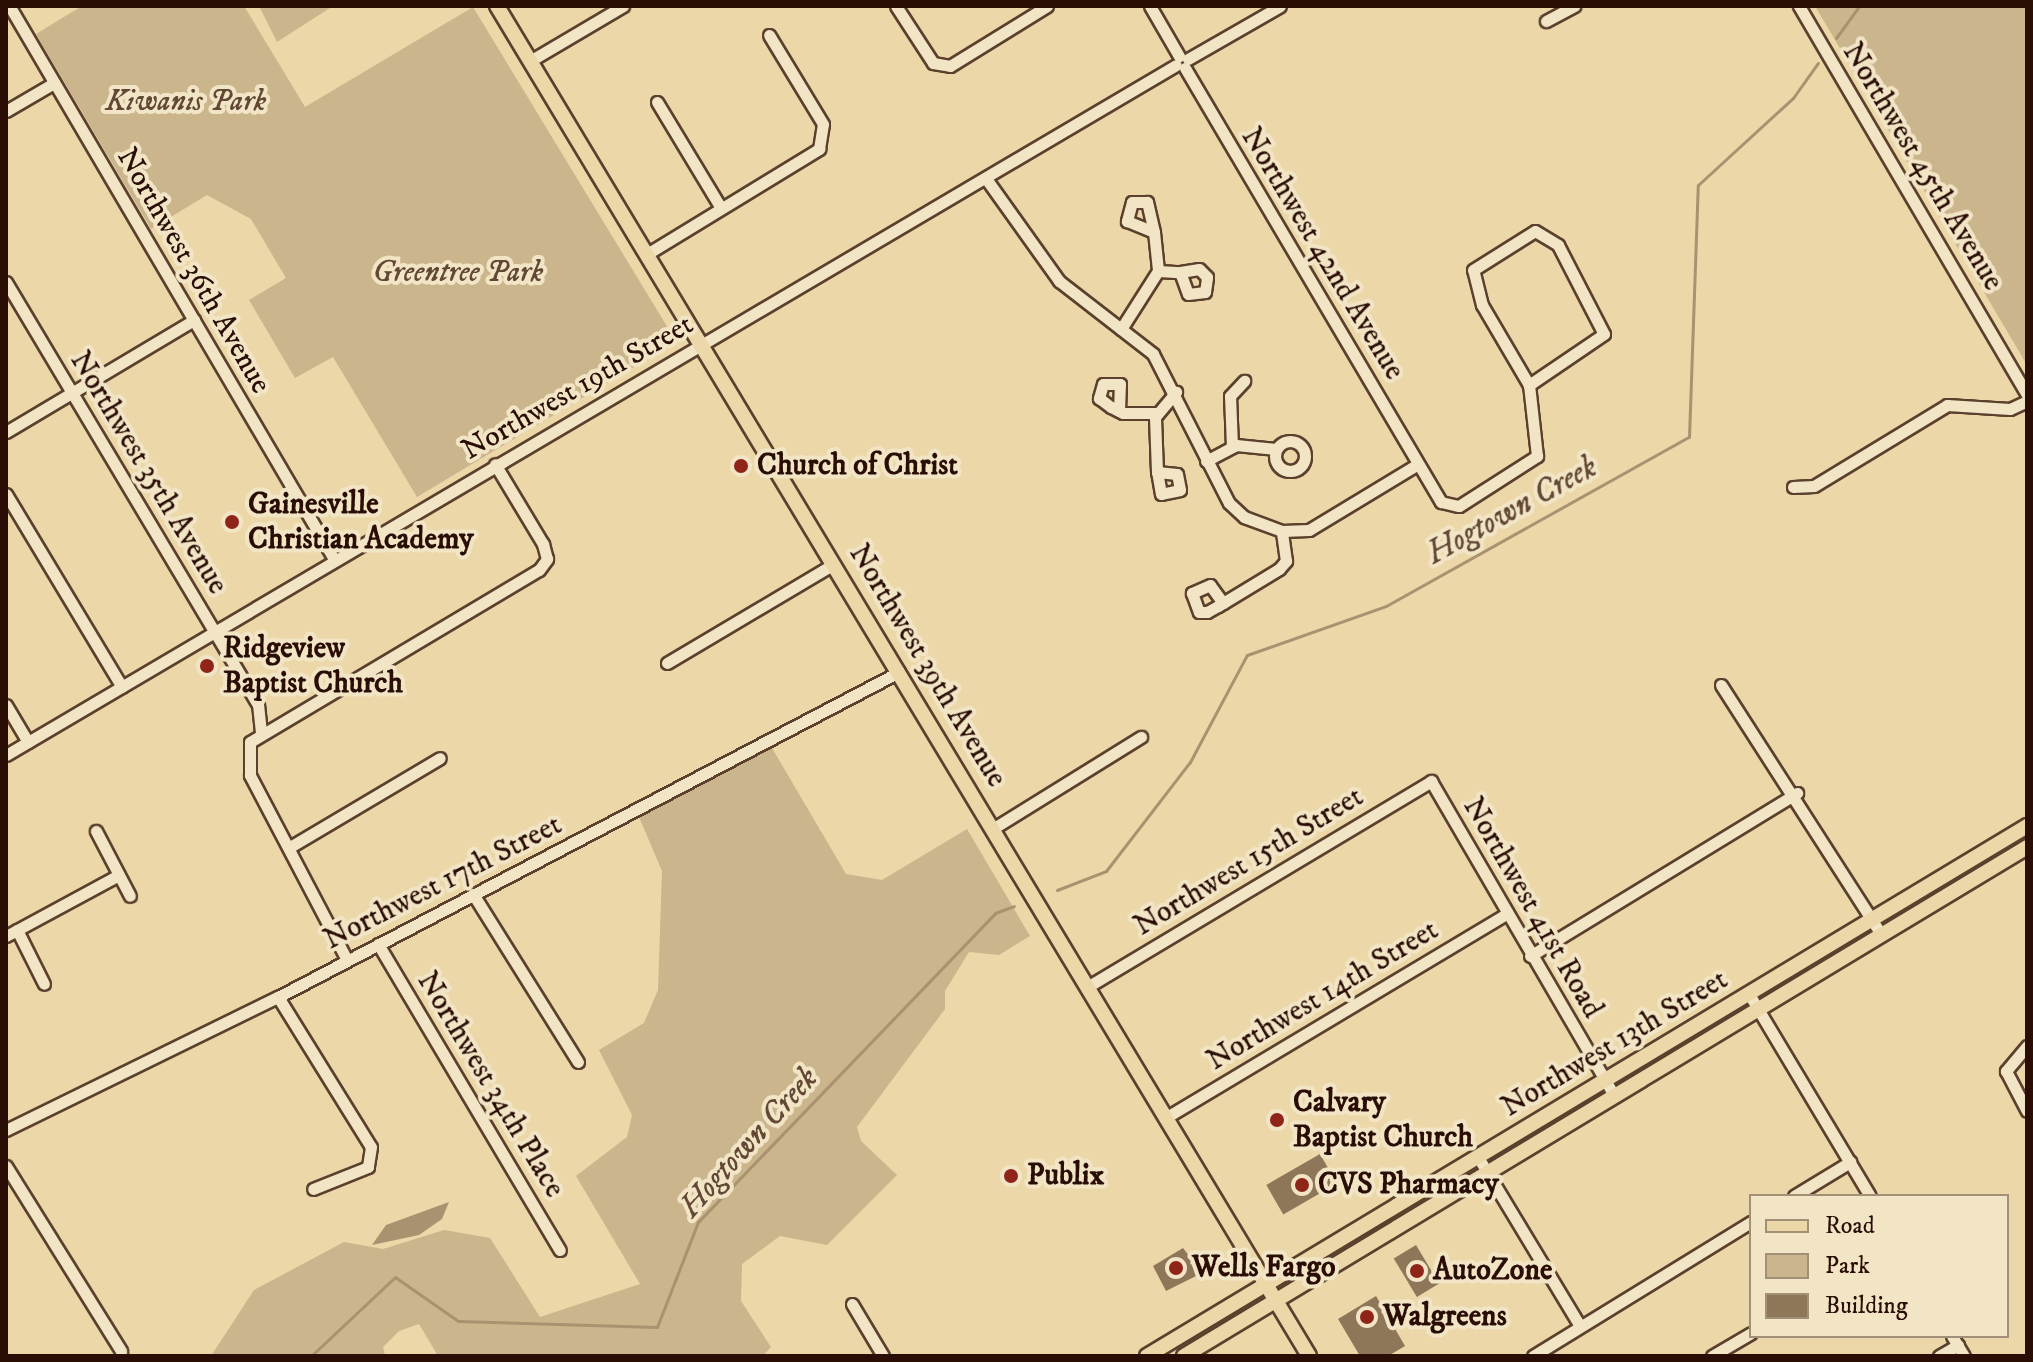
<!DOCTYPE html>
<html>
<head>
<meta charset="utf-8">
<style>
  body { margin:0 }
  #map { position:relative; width:2033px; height:1362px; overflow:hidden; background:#ebd7a8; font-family:"IM FELL DW Pica",serif }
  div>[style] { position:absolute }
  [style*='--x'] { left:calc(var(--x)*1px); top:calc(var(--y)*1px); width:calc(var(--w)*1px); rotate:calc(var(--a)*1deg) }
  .green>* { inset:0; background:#cab58c }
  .water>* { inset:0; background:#a99270 }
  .stream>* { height:3px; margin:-1.5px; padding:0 1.5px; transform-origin:1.5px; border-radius:1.5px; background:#a99270 }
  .building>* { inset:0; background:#8e7659; transform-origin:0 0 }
  .roads { filter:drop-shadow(2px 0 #5a402d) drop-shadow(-2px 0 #5a402d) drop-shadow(0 2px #5a402d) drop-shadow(0 -2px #5a402d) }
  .minor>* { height:11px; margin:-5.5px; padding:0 5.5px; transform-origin:5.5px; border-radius:5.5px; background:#f2e5c6 }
  .minor>.ring { margin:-5.5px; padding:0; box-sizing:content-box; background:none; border:11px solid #f2e5c6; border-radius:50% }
  .major>* { height:14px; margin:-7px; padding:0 7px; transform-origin:7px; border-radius:7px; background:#ebd7a8 }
  .dots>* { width:22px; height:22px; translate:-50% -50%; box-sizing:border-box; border:4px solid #f2e5c6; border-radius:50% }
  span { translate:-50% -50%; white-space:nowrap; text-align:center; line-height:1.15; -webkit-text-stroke:8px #f2e5c6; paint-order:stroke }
  .park-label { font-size:30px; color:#624834; font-style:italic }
  .street-label { font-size:30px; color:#2a0d04 }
  .poi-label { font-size:30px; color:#2a0d04; font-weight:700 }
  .left { translate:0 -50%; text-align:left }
  .water-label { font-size:32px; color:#634935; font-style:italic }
  .frame { position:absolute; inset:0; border:8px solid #2a0d04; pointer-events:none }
  .legend { position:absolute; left:1749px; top:1194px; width:260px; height:144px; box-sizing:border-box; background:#f2e5c6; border:2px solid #a28f78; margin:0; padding:10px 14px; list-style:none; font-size:24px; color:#2a0d04 }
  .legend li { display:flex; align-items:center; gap:16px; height:40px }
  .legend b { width:40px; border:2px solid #a28f78 }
</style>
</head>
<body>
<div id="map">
  <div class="green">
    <i style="clip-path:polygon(82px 6px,244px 6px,305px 107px,473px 7px,671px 333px,669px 346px,417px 497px,333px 357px,295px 378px,249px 300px,286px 278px,251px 219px,207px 195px,151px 229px,36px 34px)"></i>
    <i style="clip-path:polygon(259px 6px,333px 6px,277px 42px)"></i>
    <i style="clip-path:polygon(1815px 6px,2027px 6px,2027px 365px)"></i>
    <i style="clip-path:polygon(772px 748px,846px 874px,882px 880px,967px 829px,1030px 936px,999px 955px,969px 952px,945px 991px,945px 1009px,857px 1127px,861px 1141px,897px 1175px,827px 1245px,780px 1236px,742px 1264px,741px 1301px,771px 1347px,763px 1356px,438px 1356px,419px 1324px,399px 1331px,383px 1347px,385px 1356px,211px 1356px,254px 1290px,344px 1242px,383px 1249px,444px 1230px,490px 1238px,540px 1317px,640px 1284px,576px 1176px,627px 1137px,632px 1115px,599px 1050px,644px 1023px,658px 990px,662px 871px,639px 817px)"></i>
  </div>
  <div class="water">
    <i style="clip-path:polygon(449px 1202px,442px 1219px,419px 1235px,372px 1245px,386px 1225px)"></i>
  </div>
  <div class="stream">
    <i style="--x:1836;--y:38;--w:39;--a:-54"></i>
    <i style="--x:1057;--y:890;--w:53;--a:-21.2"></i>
    <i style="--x:1106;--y:871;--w:138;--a:-52.4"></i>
    <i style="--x:1190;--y:762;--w:121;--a:-62"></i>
    <i style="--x:1247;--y:655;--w:147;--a:-19.4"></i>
    <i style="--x:1386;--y:606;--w:347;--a:-29.2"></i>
    <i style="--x:1689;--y:437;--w:252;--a:-88"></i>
    <i style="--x:1698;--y:185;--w:129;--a:-42.5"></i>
    <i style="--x:1793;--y:98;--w:43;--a:-54.5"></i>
    <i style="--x:311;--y:1356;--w:115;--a:-43.2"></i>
    <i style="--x:395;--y:1277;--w:77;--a:34.9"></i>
    <i style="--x:458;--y:1321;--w:199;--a:1.7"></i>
    <i style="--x:657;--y:1327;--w:113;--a:-68.7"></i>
    <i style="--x:698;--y:1222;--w:429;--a:-46.1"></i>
    <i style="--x:995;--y:913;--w:20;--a:-20"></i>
  </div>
  <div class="building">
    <i style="left:1320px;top:1154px;width:34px;height:62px;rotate:60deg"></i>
    <i style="left:1416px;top:1245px;width:45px;height:26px;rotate:59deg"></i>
    <i style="clip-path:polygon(1183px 1248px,1202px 1273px,1166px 1291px,1153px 1266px)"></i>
    <i style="clip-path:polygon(1376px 1296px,1405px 1346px,1388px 1356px,1360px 1356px,1338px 1319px)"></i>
  </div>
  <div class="roads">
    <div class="minor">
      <i style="--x:896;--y:6;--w:68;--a:57"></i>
      <i style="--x:933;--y:63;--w:17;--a:10"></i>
      <i style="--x:950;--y:66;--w:114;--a:-31.7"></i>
      <i style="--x:1150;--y:6;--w:58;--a:59.9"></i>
      <i style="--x:1799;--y:6;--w:450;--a:59.6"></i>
      <i style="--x:10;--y:7;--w:640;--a:59.59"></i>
      <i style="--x:1546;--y:21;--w:32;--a:-28"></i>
      <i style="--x:1188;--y:59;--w:106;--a:-29.9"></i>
      <i style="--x:530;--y:61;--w:108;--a:-30.6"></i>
      <i style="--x:1185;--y:68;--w:504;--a:59.47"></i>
      <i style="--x:1441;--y:502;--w:18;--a:13"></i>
      <i style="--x:1459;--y:506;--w:93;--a:-32.7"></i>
      <i style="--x:1537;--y:456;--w:71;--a:-96.4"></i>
      <i style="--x:1529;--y:385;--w:93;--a:-120.4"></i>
      <i style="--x:1482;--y:305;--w:36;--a:-104"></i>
      <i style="--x:1473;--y:270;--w:73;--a:-32.2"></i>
      <i style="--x:1535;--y:231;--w:27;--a:31"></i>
      <i style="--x:1558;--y:245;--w:100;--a:62.7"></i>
      <i style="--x:1604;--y:334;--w:91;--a:145.8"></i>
      <i style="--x:657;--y:102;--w:124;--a:58.9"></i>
      <i style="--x:6;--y:111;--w:56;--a:-30.3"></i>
      <i style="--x:987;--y:180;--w:124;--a:54.5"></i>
      <i style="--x:1059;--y:281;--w:119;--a:37.8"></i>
      <i style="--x:1153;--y:354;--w:167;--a:63"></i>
      <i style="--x:1229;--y:503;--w:21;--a:43"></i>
      <i style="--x:1244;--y:517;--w:40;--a:20.2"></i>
      <i style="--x:1282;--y:531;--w:27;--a:-2"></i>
      <i style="--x:1309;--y:530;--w:127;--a:-31.2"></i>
      <i style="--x:1154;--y:232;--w:31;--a:-103"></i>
      <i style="--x:1147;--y:202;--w:15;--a:180"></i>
      <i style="--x:1132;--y:202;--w:20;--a:105"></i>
      <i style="--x:1127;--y:221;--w:29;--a:22"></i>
      <i style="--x:1154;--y:232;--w:39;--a:84"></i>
      <i style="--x:1158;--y:271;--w:22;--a:3"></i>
      <i style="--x:1180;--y:272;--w:23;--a:70"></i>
      <i style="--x:1188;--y:294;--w:17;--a:-7"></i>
      <i style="--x:1205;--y:292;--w:15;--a:-82"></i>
      <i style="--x:1207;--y:277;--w:11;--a:-135"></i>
      <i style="--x:1199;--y:269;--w:19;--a:171"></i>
      <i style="--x:647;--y:254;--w:202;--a:-31.4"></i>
      <i style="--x:819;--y:149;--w:25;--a:-81"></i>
      <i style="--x:823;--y:124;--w:104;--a:-121.2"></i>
      <i style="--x:6;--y:282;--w:492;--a:59.2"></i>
      <i style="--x:258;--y:704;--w:29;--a:84"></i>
      <i style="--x:1121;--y:329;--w:69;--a:-57.5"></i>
      <i style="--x:1119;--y:411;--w:27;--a:-88"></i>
      <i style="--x:1120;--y:384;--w:17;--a:180"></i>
      <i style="--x:1103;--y:384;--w:15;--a:106"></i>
      <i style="--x:1099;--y:398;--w:15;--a:37"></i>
      <i style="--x:1111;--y:407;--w:13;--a:27"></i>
      <i style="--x:1123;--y:413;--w:33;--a:0"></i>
      <i style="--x:6;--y:432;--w:219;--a:-30.8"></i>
      <i class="ring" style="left:1275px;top:441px;width:19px;height:19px"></i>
      <i style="--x:1232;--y:447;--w:51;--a:-92.2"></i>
      <i style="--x:1230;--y:396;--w:21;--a:-47"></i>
      <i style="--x:1206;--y:461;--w:34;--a:-28"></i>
      <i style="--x:1236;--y:445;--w:40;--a:5.7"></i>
      <i style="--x:1157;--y:472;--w:20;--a:6"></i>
      <i style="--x:1177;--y:474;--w:16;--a:79"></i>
      <i style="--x:1180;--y:490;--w:19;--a:168"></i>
      <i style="--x:1161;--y:494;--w:22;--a:-100"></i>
      <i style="--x:1157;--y:472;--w:55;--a:-92.1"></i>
      <i style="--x:1155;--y:417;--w:33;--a:-50"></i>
      <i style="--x:1793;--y:487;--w:21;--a:-3"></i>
      <i style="--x:1814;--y:486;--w:156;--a:-31.3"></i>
      <i style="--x:1947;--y:405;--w:63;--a:3.6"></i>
      <i style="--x:2010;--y:409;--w:19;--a:-25"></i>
      <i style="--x:6;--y:494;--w:225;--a:59"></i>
      <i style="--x:1223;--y:603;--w:22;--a:-126"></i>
      <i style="--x:1210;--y:585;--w:20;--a:156"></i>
      <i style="--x:1192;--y:593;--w:20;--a:70"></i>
      <i style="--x:1199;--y:612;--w:8;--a:0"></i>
      <i style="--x:1207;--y:612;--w:13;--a:-29"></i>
      <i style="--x:1218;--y:606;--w:6;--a:-31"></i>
      <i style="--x:1223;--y:603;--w:66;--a:-31.3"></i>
      <i style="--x:1279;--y:569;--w:11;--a:-49"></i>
      <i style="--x:1286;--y:561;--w:30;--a:-98"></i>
      <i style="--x:667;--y:663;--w:194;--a:-30.7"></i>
      <i style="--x:1721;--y:685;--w:296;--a:57.3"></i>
      <i style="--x:6;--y:705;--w:43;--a:59.3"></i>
      <i style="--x:6;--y:755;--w:1358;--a:-30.53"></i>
      <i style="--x:994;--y:828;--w:173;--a:-31.8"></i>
      <i style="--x:96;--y:831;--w:73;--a:62.4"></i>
      <i style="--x:290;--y:847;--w:174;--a:-30.7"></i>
      <i style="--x:473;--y:894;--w:198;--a:58"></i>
      <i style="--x:17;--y:930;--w:60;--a:63.4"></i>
      <i style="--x:6;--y:936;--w:128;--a:-28.4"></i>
      <i style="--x:378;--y:944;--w:356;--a:59.3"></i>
      <i style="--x:1530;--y:956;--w:313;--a:-31.4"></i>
      <i style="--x:347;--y:960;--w:209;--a:-117.7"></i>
      <i style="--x:250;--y:775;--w:33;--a:-90"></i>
      <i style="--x:250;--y:742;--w:336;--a:-30.8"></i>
      <i style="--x:539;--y:570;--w:14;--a:-54"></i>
      <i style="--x:547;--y:559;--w:16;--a:-105"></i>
      <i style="--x:543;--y:544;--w:93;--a:-121"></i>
      <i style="--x:1089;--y:986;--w:399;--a:-30.9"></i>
      <i style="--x:1431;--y:781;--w:364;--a:59.8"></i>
      <i style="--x:1749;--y:994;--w:235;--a:59.1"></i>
      <i style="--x:278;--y:997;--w:176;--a:58.2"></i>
      <i style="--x:371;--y:1147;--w:20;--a:99"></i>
      <i style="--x:368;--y:1167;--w:59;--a:158.2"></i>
      <i style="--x:2027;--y:1046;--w:33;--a:130"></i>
      <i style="--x:2006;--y:1071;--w:45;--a:62.3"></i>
      <i style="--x:1167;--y:1117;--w:393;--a:-30.9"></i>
      <i style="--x:6;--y:1130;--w:303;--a:-26.1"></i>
      <i style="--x:278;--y:997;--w:701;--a:-27.63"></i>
      <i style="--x:1478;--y:1157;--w:197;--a:58.9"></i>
      <i style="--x:6;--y:1166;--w:218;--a:58.1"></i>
      <i style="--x:1794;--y:1196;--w:66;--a:-31.3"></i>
      <i style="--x:852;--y:1304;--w:61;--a:59.2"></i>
      <i style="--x:1952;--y:1336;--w:23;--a:59"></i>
      <i style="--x:1533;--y:1356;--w:256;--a:-31.6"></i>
      <i style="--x:1712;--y:1356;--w:45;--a:-30.5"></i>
      <i style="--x:1939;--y:1356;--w:22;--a:-30"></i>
    </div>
    <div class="major">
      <i style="--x:497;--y:6;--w:1575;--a:58.97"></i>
      <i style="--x:1147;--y:1356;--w:1027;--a:-31.06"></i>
      <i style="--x:1184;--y:1356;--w:985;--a:-31.12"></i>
    </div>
  </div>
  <div class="dots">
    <i style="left:741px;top:466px;background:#8f2418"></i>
    <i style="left:232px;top:522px;background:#8f2418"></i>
    <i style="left:207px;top:666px;background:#8f2418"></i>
    <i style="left:1277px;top:1120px;background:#8f2418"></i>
    <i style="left:1011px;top:1176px;background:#8f2418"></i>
    <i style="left:1302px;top:1185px;background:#8f2418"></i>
    <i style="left:1176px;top:1268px;background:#8f2418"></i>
    <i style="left:1417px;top:1271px;background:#8f2418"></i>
    <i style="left:1367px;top:1317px;background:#8f2418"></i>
  </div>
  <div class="park-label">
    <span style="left:186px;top:102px">Kiwanis Park</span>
    <span style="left:458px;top:273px">Greentree Park</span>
  </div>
  <div class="street-label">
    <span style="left:1922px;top:167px;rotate:59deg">Northwest 45th Avenue</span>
    <span style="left:1322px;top:254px;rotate:59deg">Northwest 42nd Avenue</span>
    <span style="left:193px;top:271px;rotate:60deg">Northwest 36th Avenue</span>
    <span style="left:578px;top:388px;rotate:-30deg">Northwest 19th Street</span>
    <span style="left:148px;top:473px;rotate:59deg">Northwest 35th Avenue</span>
    <span style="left:927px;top:666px;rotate:59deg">Northwest 39th Avenue</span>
    <span style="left:1249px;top:862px;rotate:-31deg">Northwest 15th Street</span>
    <span style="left:443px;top:883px;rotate:-27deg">Northwest 17th Street</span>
    <span style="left:1532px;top:908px;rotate:60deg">Northwest 41st Road</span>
    <span style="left:1323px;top:996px;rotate:-31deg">Northwest 14th Street</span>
    <span style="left:1615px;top:1044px;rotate:-31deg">Northwest 13th Street</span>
    <span style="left:490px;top:1085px;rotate:59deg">Northwest 34th Place</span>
  </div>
  <div class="poi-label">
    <span class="left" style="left:757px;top:466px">Church of Christ</span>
    <span class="left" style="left:248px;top:522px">Gainesville<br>Christian Academy</span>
    <span class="left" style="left:223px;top:666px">Ridgeview<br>Baptist Church</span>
    <span class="left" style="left:1293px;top:1120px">Calvary<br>Baptist Church</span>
    <span class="left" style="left:1027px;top:1176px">Publix</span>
    <span class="left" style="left:1318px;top:1185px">CVS Pharmacy</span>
    <span class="left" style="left:1192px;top:1268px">Wells Fargo</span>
    <span class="left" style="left:1433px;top:1271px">AutoZone</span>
    <span class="left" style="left:1383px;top:1317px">Walgreens</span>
  </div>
  <div class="water-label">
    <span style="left:1512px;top:511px;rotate:-29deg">Hogtown Creek</span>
    <span style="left:749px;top:1143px;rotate:-48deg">Hogtown Creek</span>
  </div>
  <div class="frame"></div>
  <ul class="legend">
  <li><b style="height:10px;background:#ebd7a8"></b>Road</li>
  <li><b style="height:22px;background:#cab58c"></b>Park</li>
  <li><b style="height:22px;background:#8e7659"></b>Building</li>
  </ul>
</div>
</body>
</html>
